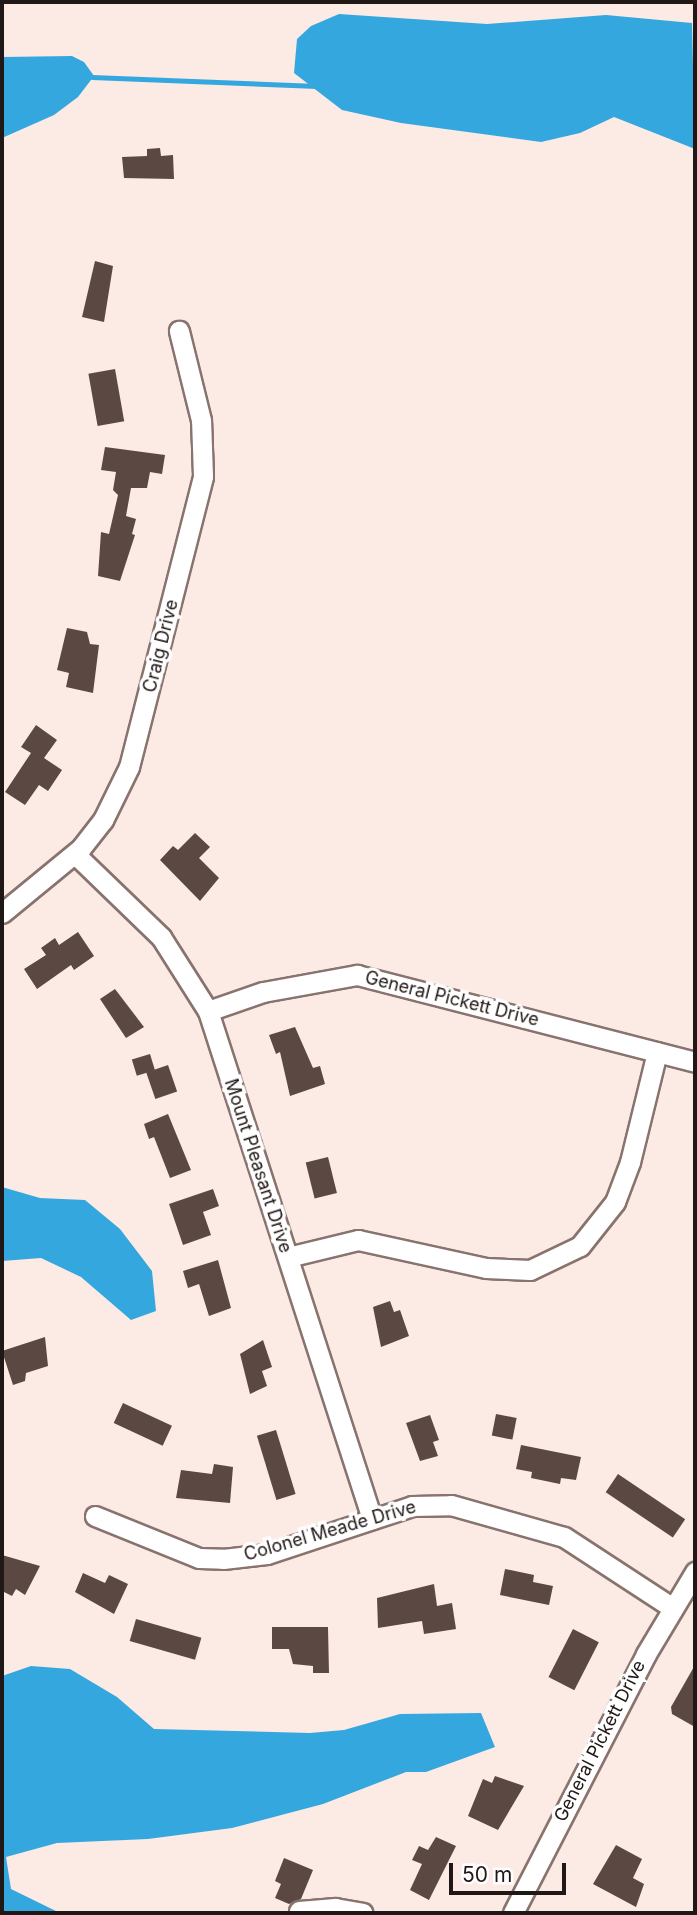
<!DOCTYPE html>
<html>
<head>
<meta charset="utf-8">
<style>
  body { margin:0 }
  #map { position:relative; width:697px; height:1915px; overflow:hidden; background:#fceae5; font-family:Inter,sans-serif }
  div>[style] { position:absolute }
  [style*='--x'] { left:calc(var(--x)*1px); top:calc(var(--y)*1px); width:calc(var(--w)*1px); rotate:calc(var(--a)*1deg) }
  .water>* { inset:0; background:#35a7df }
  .stream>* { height:4.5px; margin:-2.25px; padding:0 2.25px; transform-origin:2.25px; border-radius:2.25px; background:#35a7df }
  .building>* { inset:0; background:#5b4843; transform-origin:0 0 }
  .roads { filter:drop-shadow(2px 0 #88736e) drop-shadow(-2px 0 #88736e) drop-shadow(0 2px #88736e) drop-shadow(0 -2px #88736e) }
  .street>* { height:19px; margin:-9.5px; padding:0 9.5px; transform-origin:9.5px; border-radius:9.5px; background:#fff }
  span { translate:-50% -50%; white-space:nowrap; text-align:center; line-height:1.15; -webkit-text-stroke:7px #fff; paint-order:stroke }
  .street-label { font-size:18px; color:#201816 }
  .frame { position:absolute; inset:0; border:4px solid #201816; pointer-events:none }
  .scale { position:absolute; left:449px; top:1863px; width:117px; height:32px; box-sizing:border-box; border:4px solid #201816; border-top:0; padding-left:9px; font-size:21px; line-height:24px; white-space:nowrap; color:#201816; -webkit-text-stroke:5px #fff; paint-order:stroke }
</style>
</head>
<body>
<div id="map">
  <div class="water">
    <i style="clip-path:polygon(339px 14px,487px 24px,606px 15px,692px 23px,695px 149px,614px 117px,580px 133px,541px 142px,401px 123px,342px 110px,294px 73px,297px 39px,311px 26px)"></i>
    <i style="clip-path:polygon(72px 56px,84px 62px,94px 76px,78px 97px,54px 115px,2px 138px,2px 57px)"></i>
    <i style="clip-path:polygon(2px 1187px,40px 1198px,85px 1200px,120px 1229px,152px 1271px,156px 1311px,131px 1320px,81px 1277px,41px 1258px,2px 1261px)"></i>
    <i style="clip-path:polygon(31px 1666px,70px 1669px,117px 1697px,154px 1729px,310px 1733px,344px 1730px,400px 1714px,481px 1713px,495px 1747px,426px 1772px,406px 1772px,323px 1804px,232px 1828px,148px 1839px,57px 1843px,6px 1857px,11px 1889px,60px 1913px,2px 1913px,2px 1676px)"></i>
  </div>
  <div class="stream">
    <i style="--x:92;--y:77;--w:225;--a:2.3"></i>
  </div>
  <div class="building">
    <i style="clip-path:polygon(160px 148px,161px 156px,173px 155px,174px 179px,124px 178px,122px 157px,147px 156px,147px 149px)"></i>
    <i style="clip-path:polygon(95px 261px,113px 266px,104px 322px,82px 317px)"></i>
    <i style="left:115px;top:369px;width:53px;height:27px;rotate:80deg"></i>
    <i style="clip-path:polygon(105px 447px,165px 455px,162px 474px,150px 472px,147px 488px,131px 488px,126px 516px,136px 519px,132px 534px,135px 535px,120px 581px,98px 576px,101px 532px,109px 534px,118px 495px,113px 490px,116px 472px,101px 470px)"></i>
    <i style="clip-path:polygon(67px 628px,87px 632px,90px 644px,99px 645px,93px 693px,66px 687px,69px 673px,57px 670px)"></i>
    <i style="clip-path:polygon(36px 725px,57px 740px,44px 758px,62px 770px,48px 791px,39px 785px,25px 805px,5px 792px,31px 753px,21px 747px)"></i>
    <i style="clip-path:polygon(195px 833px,210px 847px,199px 858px,219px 878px,200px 901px,160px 860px,173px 846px,178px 850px)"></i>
    <i style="clip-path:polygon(78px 932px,94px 956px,74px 970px,71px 965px,37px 989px,24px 969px,46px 955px,41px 948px,55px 938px,59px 945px)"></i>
    <i style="clip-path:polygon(115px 989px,144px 1027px,126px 1038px,100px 999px)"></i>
    <i style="clip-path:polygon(295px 1027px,313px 1068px,320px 1066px,325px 1084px,290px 1096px,280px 1052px,276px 1054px,269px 1035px)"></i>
    <i style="left:150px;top:1054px;width:17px;height:19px;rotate:73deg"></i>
    <i style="left:168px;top:1065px;width:28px;height:23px;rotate:71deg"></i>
    <i style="clip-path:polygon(168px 1114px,191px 1170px,170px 1178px,154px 1137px,149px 1139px,144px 1124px)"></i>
    <i style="left:328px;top:1157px;width:37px;height:23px;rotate:76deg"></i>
    <i style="clip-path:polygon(213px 1189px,219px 1206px,203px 1212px,211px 1235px,183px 1245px,169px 1204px)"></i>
    <i style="clip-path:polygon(218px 1260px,231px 1308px,209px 1316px,199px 1284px,188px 1288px,183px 1271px)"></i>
    <i style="clip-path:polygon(390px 1301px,394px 1312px,400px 1310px,409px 1336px,381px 1347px,373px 1307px)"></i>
    <i style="clip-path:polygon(45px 1337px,48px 1366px,26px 1373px,25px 1381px,13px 1385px,2px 1351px)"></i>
    <i style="clip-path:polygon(263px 1340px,272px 1367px,262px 1371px,267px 1386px,250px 1394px,240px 1354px)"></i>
    <i style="left:123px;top:1403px;width:54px;height:22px;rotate:25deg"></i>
    <i style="left:496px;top:1414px;width:21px;height:22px;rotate:11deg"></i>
    <i style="clip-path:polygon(430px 1415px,439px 1440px,433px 1442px,438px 1456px,420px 1461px,406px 1423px)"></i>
    <i style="left:276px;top:1430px;width:67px;height:20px;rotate:73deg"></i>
    <i style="clip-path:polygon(521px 1445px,581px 1457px,576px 1480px,561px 1478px,560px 1484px,531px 1478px,532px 1472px,516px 1469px)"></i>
    <i style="clip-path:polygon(214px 1464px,233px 1467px,230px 1503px,176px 1498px,181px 1470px,212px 1474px)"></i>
    <i style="left:618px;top:1474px;width:81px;height:22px;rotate:34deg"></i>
    <i style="clip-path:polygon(2px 1555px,40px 1566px,25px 1595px,16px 1589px,12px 1596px,2px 1591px)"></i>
    <i style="clip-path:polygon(505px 1569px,534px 1575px,533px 1582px,553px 1586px,549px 1605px,500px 1595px)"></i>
    <i style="clip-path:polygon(83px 1573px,105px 1583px,109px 1575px,128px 1584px,114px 1614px,75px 1592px)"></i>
    <i style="clip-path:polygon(434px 1584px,437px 1606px,452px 1603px,456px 1629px,424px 1634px,422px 1621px,378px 1628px,377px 1598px)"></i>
    <i style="left:136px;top:1619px;width:68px;height:23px;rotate:16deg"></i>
    <i style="clip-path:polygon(272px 1627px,328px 1627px,329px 1673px,313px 1673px,313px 1666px,293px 1664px,289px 1649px,272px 1649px)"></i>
    <i style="left:573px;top:1629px;width:29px;height:54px;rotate:27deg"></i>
    <i style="clip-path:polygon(695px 1665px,695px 1727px,672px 1714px,671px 1707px)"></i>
    <i style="clip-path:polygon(495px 1776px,524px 1786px,498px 1830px,468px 1816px,483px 1779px,492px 1783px)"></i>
    <i style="clip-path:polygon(436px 1837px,456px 1846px,429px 1900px,410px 1890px,422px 1864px,412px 1860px,419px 1846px,428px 1850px)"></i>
    <i style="clip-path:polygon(616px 1845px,642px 1859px,633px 1878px,644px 1884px,636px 1907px,593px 1884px)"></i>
    <i style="clip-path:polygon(284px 1858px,313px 1870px,301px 1899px,289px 1904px,275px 1898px,281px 1884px,275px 1881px)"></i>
  </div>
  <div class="roads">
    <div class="street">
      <i style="--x:75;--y:854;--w:120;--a:44"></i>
      <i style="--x:161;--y:937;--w:88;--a:57.6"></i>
      <i style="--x:208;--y:1011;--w:534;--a:72.11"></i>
      <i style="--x:2;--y:913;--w:102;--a:-39.4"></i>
      <i style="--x:81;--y:848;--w:36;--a:-52"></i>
      <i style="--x:103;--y:820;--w:59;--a:-63.9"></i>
      <i style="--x:129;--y:767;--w:300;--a:-75.7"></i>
      <i style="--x:203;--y:476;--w:56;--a:-92"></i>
      <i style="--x:201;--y:420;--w:92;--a:-103.9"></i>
      <i style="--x:208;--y:1011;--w:58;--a:-19.1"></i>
      <i style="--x:263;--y:992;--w:96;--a:-10.3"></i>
      <i style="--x:357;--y:975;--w:349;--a:14.4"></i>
      <i style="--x:288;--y:1257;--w:72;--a:-13.7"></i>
      <i style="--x:358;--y:1240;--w:131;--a:12.3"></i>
      <i style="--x:486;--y:1268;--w:44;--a:2.6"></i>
      <i style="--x:530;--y:1270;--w:55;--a:-25.6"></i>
      <i style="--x:580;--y:1246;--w:56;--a:-51.5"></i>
      <i style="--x:615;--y:1202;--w:43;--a:-69.4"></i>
      <i style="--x:630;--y:1162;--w:113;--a:-76.2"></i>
      <i style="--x:95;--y:1516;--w:112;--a:22"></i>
      <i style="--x:199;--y:1558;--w:24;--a:2"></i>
      <i style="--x:223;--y:1559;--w:44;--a:-6.5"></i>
      <i style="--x:267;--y:1554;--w:153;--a:-18.3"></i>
      <i style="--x:412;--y:1506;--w:39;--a:-1"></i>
      <i style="--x:451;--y:1505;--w:117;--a:15.8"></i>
      <i style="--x:564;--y:1537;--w:130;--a:33.1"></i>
      <i style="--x:299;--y:1911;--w:36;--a:-5"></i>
      <i style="--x:335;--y:1908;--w:28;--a:10"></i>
      <i style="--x:513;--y:1913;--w:291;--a:-62.8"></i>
      <i style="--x:646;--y:1654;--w:96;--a:-59.1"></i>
    </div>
  </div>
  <div class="street-label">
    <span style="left:161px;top:646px;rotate:-76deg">Craig Drive</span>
    <span style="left:452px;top:999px;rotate:14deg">General Pickett Drive</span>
    <span style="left:258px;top:1166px;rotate:72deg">Mount Pleasant Drive</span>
    <span style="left:330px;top:1531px;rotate:-16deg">Colonel Meade Drive</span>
    <span style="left:600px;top:1741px;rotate:-63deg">General Pickett Drive</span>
  </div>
  <div class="frame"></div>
  <div class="scale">50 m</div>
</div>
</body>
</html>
